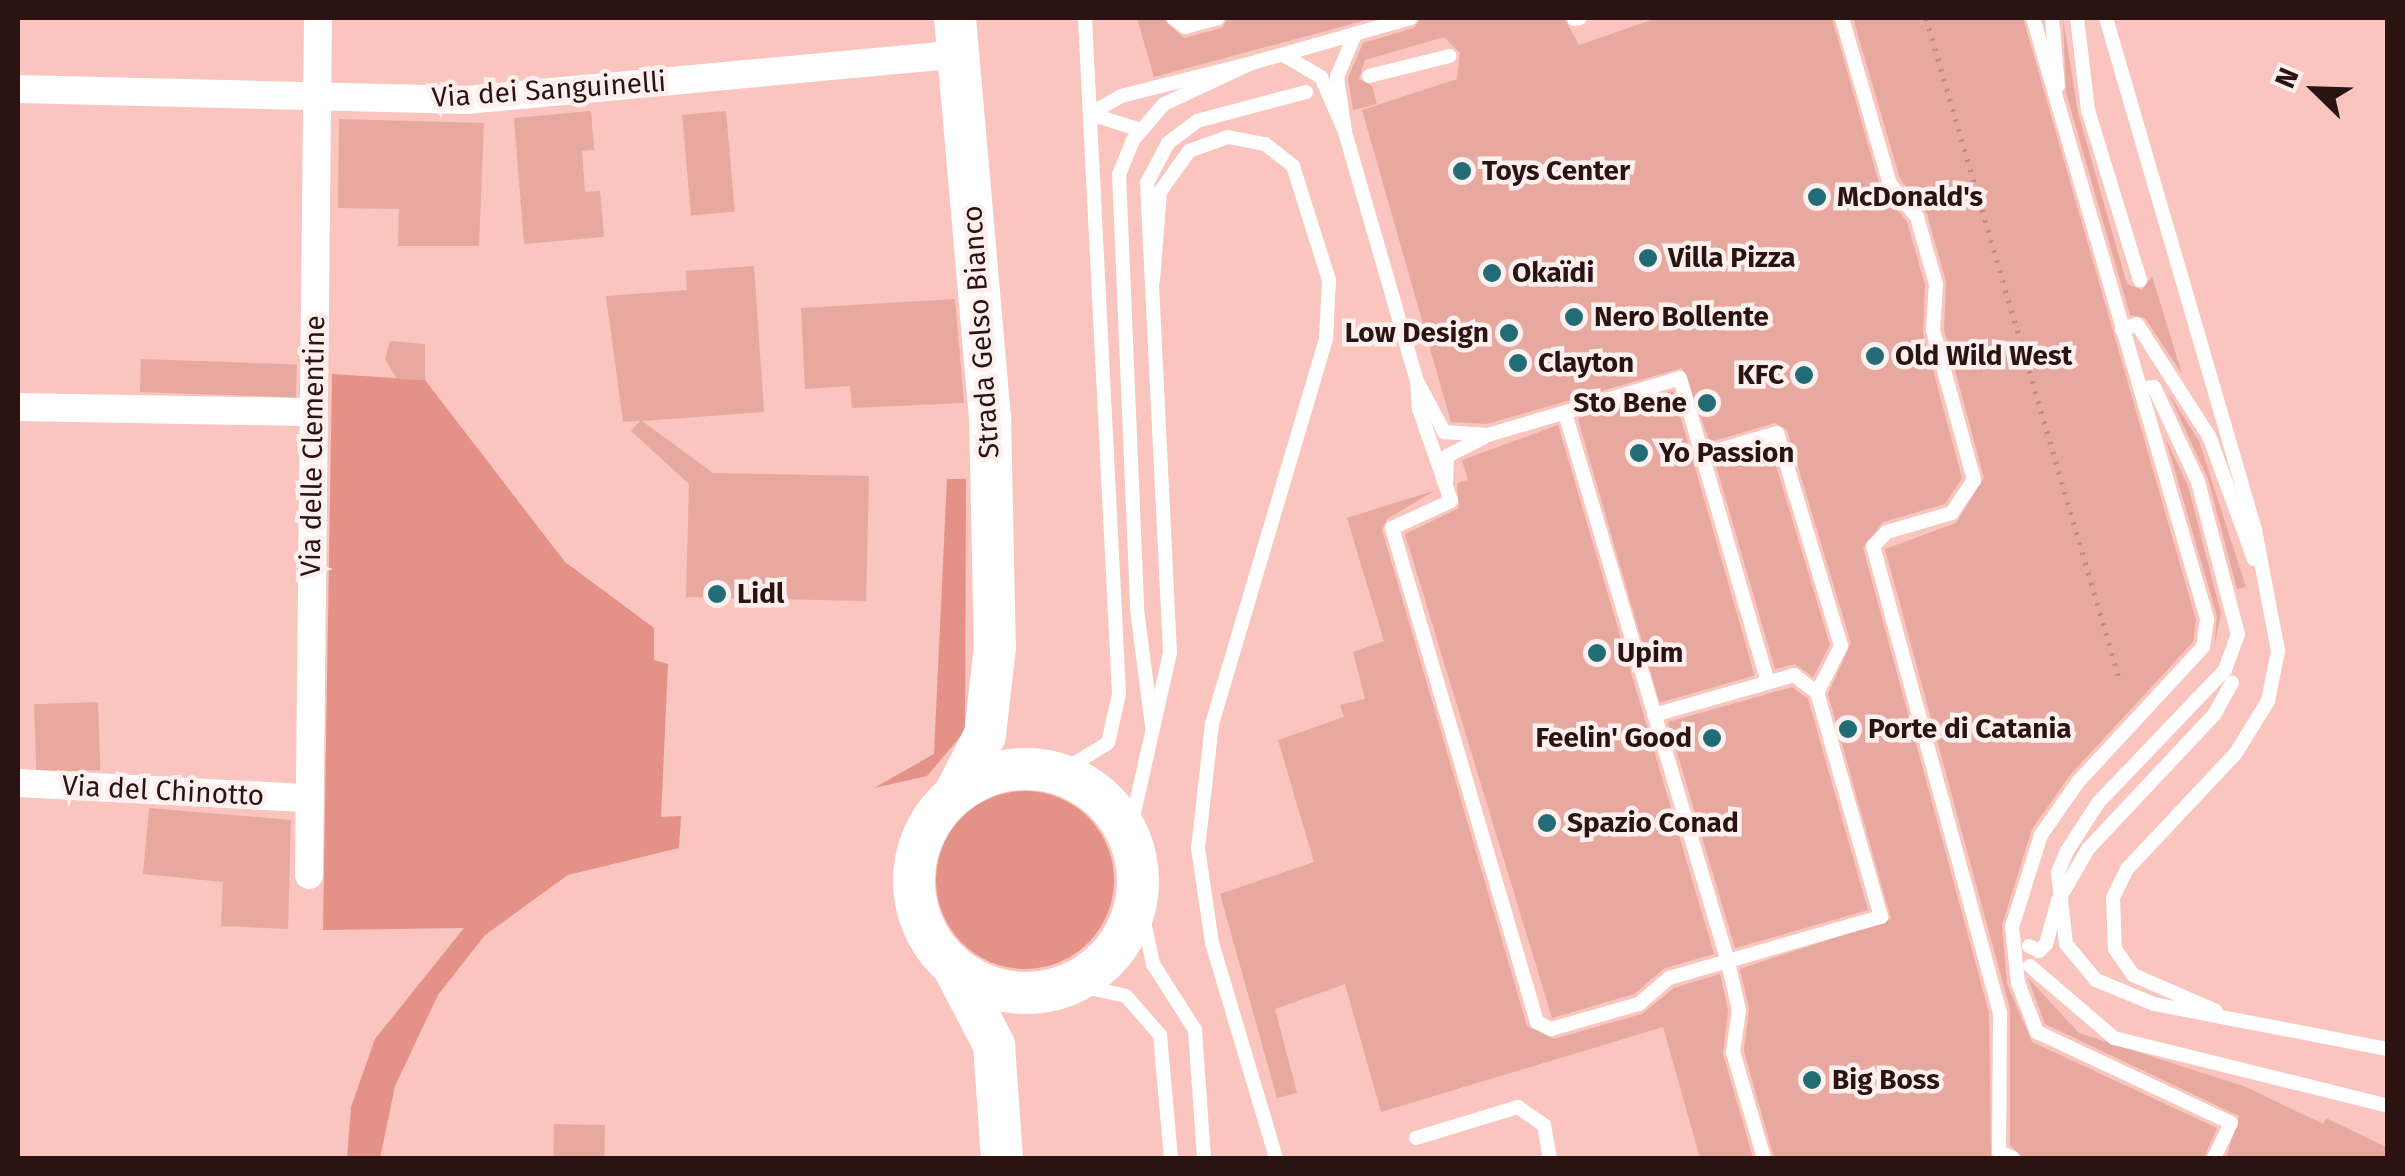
<!DOCTYPE html>
<html>
<head>
<meta charset="utf-8">
<style>
  body { margin:0 }
  #map { position:relative; width:2405px; height:1176px; overflow:hidden; background:#f9c5be; font-family:"Fira Sans",sans-serif }
  div>[style] { position:absolute }
  [style*='--x'] { left:calc(var(--x)*1px); top:calc(var(--y)*1px); width:calc(var(--w)*1px); rotate:calc(var(--a)*1deg) }
  .green>* { inset:0; background:#e49187 }
  .round { border-radius:50% }
  .building>* { inset:0; background:#e7a89f; transform-origin:0 0 }
  .path>* { height:5px; margin-top:-2.5px; transform-origin:0; background:repeating-linear-gradient(90deg,#b78d87 0 2.5px,transparent 0 10.5px) }
  .service>* { height:14px; margin:-7px; padding:0 7px; transform-origin:7px; border-radius:7px; background:#fff }
  .minor>* { height:28px; margin:-14px; padding:0 14px; transform-origin:14px; border-radius:14px; background:#fff }
  .primary>* { height:42px; margin:-21px; padding:0 21px; transform-origin:21px; border-radius:21px; background:#fff }
  .primary>.ring { margin:-21px; padding:0; box-sizing:content-box; background:none; border:42px solid #fff; border-radius:50% }
  .dots>* { width:28px; height:28px; translate:-50% -50%; box-sizing:border-box; border:5px solid #fef0ee; border-radius:50% }
  span { translate:-50% -50%; white-space:nowrap; text-align:center; line-height:1.15; -webkit-text-stroke:9px #fef0ee; paint-order:stroke }
  .street-label { font-size:28px; color:#2a1311 }
  .poi-label { font-size:28px; color:#2a1311; font-weight:700 }
  .left { translate:0 -50%; text-align:left }
  .right { translate:-100% -50%; text-align:right }
  .frame { position:absolute; inset:0; border:20px solid #2a1311; pointer-events:none }
  .north { position:absolute; left:2265px; top:40px; width:100px; height:100px; -webkit-text-stroke:8px #fef0ee; paint-order:stroke; rotate:293deg; font-size:28px; font-weight:700; line-height:40px; text-align:center; color:#2a1311 }
  .north::after { content:''; display:block; margin:auto; width:35px; height:45px; background:#2a1311; clip-path:polygon(50% 0,100% 100%,50% 72%,0 100%) }
</style>
</head>
<body>
<div id="map">
  <div class="green">
    <i style="clip-path:polygon(332px 374px,425px 380px,565px 562px,654px 628px,654px 660px,668px 664px,661px 817px,681px 816px,679px 848px,568px 875px,485px 935px,438px 995px,395px 1086px,380px 1158px,347px 1158px,351px 1107px,375px 1039px,464px 928px,323px 930px)"></i>
    <i style="clip-path:polygon(947px 479px,966px 479px,965px 731px,927px 776px,874px 788px,934px 754px)"></i>
    <i class="round" style="left:936px;top:791px;width:178px;height:178px"></i>
  </div>
  <div class="building">
    <i style="clip-path:polygon(1137px 18px,1162px 18px,1184px 38px,1222px 28px,1228px 18px,1374px 18px,1154px 77px)"></i>
    <i style="clip-path:polygon(1421px 18px,1564px 18px,1579px 45px,1657px 18px,1832px 18px,1880px 187px,1907px 222px,1925px 285px,1923px 333px,1962px 478px,1945px 504px,1883px 522px,1863px 548px,1989px 1013px,1991px 1158px,1774px 1158px,1744px 1051px,1749px 1008px,1740px 969px,1891px 919px,1828px 694px,1851px 643px,1787px 430px,1775px 423px,1710px 442px,1682px 368px,1487px 424px,1451px 422px,1362px 110px,1457px 79px,1460px 53px,1444px 37px,1365px 60px,1359px 79px,1372px 86px,1377px 104px,1353px 110px,1348px 78px,1363px 43px,1414px 28px)"></i>
    <i style="clip-path:polygon(1853px 18px,2023px 18px,2196px 620px,2193px 642px,2070px 775px,2032px 829px,2002px 925px,2007px 984px,2032px 1042px,2217px 1128px,2204px 1158px,2023px 1158px,2010px 1145px,2010px 1009px,1885px 549px,1956px 523px,1984px 478px,1944px 329px,1946px 282px,1927px 214px,1900px 179px)"></i>
    <i style="clip-path:polygon(2063px 18px,2078px 113px,2127px 284px,2142px 290px,2152px 276px,2182px 374px,2145px 318px,2130px 315px,2066px 93px)"></i>
    <i style="clip-path:polygon(591px 111px,594px 150px,582px 151px,585px 192px,600px 191px,604px 237px,524px 244px,514px 118px)"></i>
    <i style="left:726px;top:111px;width:101px;height:44px;rotate:85deg"></i>
    <i style="clip-path:polygon(339px 119px,484px 123px,479px 246px,398px 246px,399px 209px,338px 208px)"></i>
    <i style="clip-path:polygon(754px 266px,764px 412px,642px 421px,713px 473px,869px 476px,866px 601px,686px 597px,689px 484px,631px 431px,640px 421px,623px 422px,606px 296px,687px 290px,686px 271px)"></i>
    <i style="clip-path:polygon(955px 299px,964px 403px,852px 408px,850px 386px,805px 389px,801px 308px)"></i>
    <i style="clip-path:polygon(390px 341px,425px 344px,425px 380px,397px 379px,385px 359px)"></i>
    <i style="left:141px;top:359px;width:156px;height:33px;rotate:2deg"></i>
    <i style="left:1673px;top:391px;width:296px;height:99px;rotate:74deg"></i>
    <i style="clip-path:polygon(2168px 392px,2199px 441px,2246px 587px,2237px 589px,2208px 479px)"></i>
    <i style="clip-path:polygon(1558px 425px,1714px 954px,1665px 968px,1634px 994px,1552px 1018px,1405px 534px,1459px 508px,1457px 483px,1468px 480px,1462px 460px)"></i>
    <i style="clip-path:polygon(2165px 437px,2188px 486px,2221px 613px,2214px 648px,2217px 616px)"></i>
    <i style="clip-path:polygon(1770px 446px,1830px 645px,1813px 677px,1795px 664px,1775px 669px,1715px 462px)"></i>
    <i style="clip-path:polygon(1436px 490px,1387px 519px,1382px 530px,1527px 1026px,1554px 1039px,1642px 1014px,1674px 988px,1720px 974px,1728px 1010px,1723px 1054px,1753px 1158px,1700px 1158px,1663px 1027px,1381px 1112px,1345px 984px,1275px 1009px,1297px 1093px,1277px 1098px,1220px 894px,1314px 862px,1278px 740px,1344px 717px,1340px 705px,1365px 699px,1353px 652px,1384px 641px,1347px 518px)"></i>
    <i style="clip-path:polygon(1792px 687px,1808px 699px,1868px 910px,1735px 948px,1668px 722px)"></i>
    <i style="left:98px;top:702px;width:68px;height:64px;rotate:88deg"></i>
    <i style="clip-path:polygon(149px 808px,291px 820px,288px 929px,221px 926px,223px 882px,143px 874px)"></i>
    <i style="clip-path:polygon(2028px 978px,2079px 1033px,2246px 1087px,2323px 1124px,2326px 1118px,2388px 1148px,2388px 1158px,2226px 1158px,2239px 1116px,2045px 1024px)"></i>
    <i style="left:554px;top:1124px;width:51px;height:34px;rotate:1deg"></i>
  </div>
  <div class="path">
    <i style="--x:1926;--y:18;--w:688;--a:73.7"></i>
  </div>
  <div class="service">
    <i style="--x:1173;--y:18;--w:15;--a:37"></i>
    <i style="--x:1185;--y:27;--w:34;--a:-15"></i>
    <i style="--x:1842;--y:18;--w:173;--a:73.9"></i>
    <i style="--x:1890;--y:184;--w:43;--a:50.7"></i>
    <i style="--x:1917;--y:217;--w:70;--a:74.2"></i>
    <i style="--x:1936;--y:284;--w:46;--a:93.7"></i>
    <i style="--x:1933;--y:330;--w:156;--a:74.7"></i>
    <i style="--x:1974;--y:480;--w:40;--a:124"></i>
    <i style="--x:1952;--y:513;--w:68;--a:163.7"></i>
    <i style="--x:1887;--y:532;--w:20;--a:135"></i>
    <i style="--x:1873;--y:546;--w:483;--a:74.8"></i>
    <i style="--x:2000;--y:1012;--w:140;--a:90.4"></i>
    <i style="--x:1999;--y:1152;--w:15;--a:23"></i>
    <i style="--x:2033;--y:18;--w:626;--a:73.85"></i>
    <i style="--x:2207;--y:619;--w:28;--a:98"></i>
    <i style="--x:2203;--y:647;--w:184;--a:132.8"></i>
    <i style="--x:2078;--y:782;--w:65;--a:124.9"></i>
    <i style="--x:2041;--y:835;--w:96;--a:107.5"></i>
    <i style="--x:2012;--y:927;--w:56;--a:83.9"></i>
    <i style="--x:2018;--y:983;--w:53;--a:68.8"></i>
    <i style="--x:2037;--y:1032;--w:214;--a:25.1"></i>
    <i style="--x:2231;--y:1123;--w:39;--a:116"></i>
    <i style="--x:2052;--y:18;--w:68;--a:85"></i>
    <i style="--x:2077;--y:18;--w:93;--a:83.2"></i>
    <i style="--x:2088;--y:110;--w:178;--a:73"></i>
    <i style="--x:2106;--y:18;--w:533;--a:73.77"></i>
    <i style="--x:2255;--y:530;--w:123;--a:79.2"></i>
    <i style="--x:2278;--y:651;--w:51;--a:101.3"></i>
    <i style="--x:2268;--y:701;--w:61;--a:121.6"></i>
    <i style="--x:2236;--y:753;--w:159;--a:133.2"></i>
    <i style="--x:2127;--y:869;--w:32;--a:116"></i>
    <i style="--x:2113;--y:898;--w:51;--a:87.8"></i>
    <i style="--x:2115;--y:949;--w:32;--a:55"></i>
    <i style="--x:2133;--y:975;--w:90;--a:23.4"></i>
    <i style="--x:1574;--y:19;--w:6;--a:-9"></i>
    <i style="--x:1285;--y:56;--w:42;--a:30.3"></i>
    <i style="--x:1321;--y:77;--w:60;--a:66.4"></i>
    <i style="--x:1345;--y:132;--w:56;--a:-98.3"></i>
    <i style="--x:1337;--y:77;--w:47;--a:-67.3"></i>
    <i style="--x:1252;--y:63;--w:165;--a:-15.8"></i>
    <i style="--x:1369;--y:76;--w:83;--a:-13.9"></i>
    <i style="--x:1141;--y:130;--w:53;--a:-162.6"></i>
    <i style="--x:1090;--y:114;--w:36;--a:-30"></i>
    <i style="--x:1121;--y:96;--w:135;--a:-14.1"></i>
    <i style="--x:1252;--y:63;--w:97;--a:155"></i>
    <i style="--x:1164;--y:104;--w:48;--a:130.7"></i>
    <i style="--x:1133;--y:140;--w:37;--a:112"></i>
    <i style="--x:1119;--y:174;--w:435;--a:87.6"></i>
    <i style="--x:1137;--y:609;--w:118;--a:82.7"></i>
    <i style="--x:1345;--y:132;--w:259;--a:73.9"></i>
    <i style="--x:1417;--y:381;--w:58;--a:62.1"></i>
    <i style="--x:1444;--y:432;--w:44;--a:3.9"></i>
    <i style="--x:1488;--y:435;--w:200;--a:-16.5"></i>
    <i style="--x:1680;--y:378;--w:316;--a:73.9"></i>
    <i style="--x:1153;--y:281;--w:89;--a:-85.5"></i>
    <i style="--x:1160;--y:192;--w:50;--a:-54.7"></i>
    <i style="--x:1189;--y:151;--w:41;--a:-19.7"></i>
    <i style="--x:1228;--y:137;--w:38;--a:11"></i>
    <i style="--x:1265;--y:144;--w:36;--a:38"></i>
    <i style="--x:1293;--y:166;--w:120;--a:72.5"></i>
    <i style="--x:1329;--y:280;--w:59;--a:92.9"></i>
    <i style="--x:1326;--y:339;--w:402;--a:106.5"></i>
    <i style="--x:1212;--y:724;--w:125;--a:96.4"></i>
    <i style="--x:1198;--y:848;--w:96;--a:81.6"></i>
    <i style="--x:1212;--y:943;--w:224;--a:73.4"></i>
    <i style="--x:2122;--y:330;--w:16;--a:-22"></i>
    <i style="--x:2137;--y:324;--w:133;--a:57.3"></i>
    <i style="--x:2209;--y:436;--w:131;--a:69.9"></i>
    <i style="--x:1417;--y:381;--w:28;--a:86"></i>
    <i style="--x:1419;--y:409;--w:97;--a:70.8"></i>
    <i style="--x:1451;--y:501;--w:65;--a:155.4"></i>
    <i style="--x:1392;--y:528;--w:515;--a:73.64"></i>
    <i style="--x:1537;--y:1022;--w:16;--a:27"></i>
    <i style="--x:1551;--y:1029;--w:91;--a:-15.9"></i>
    <i style="--x:1639;--y:1004;--w:40;--a:-41"></i>
    <i style="--x:1669;--y:978;--w:221;--a:-16.1"></i>
    <i style="--x:1881;--y:917;--w:233;--a:-105.9"></i>
    <i style="--x:1817;--y:693;--w:53;--a:-62.9"></i>
    <i style="--x:1841;--y:646;--w:222;--a:-106.7"></i>
    <i style="--x:1777;--y:433;--w:78;--a:163.7"></i>
    <i style="--x:2140;--y:389;--w:14;--a:-8"></i>
    <i style="--x:2154;--y:387;--w:105;--a:65.1"></i>
    <i style="--x:2198;--y:482;--w:157;--a:75.3"></i>
    <i style="--x:2238;--y:634;--w:38;--a:110"></i>
    <i style="--x:2225;--y:670;--w:184;--a:133.7"></i>
    <i style="--x:2098;--y:803;--w:57;--a:122.9"></i>
    <i style="--x:2067;--y:851;--w:23;--a:113"></i>
    <i style="--x:2058;--y:872;--w:72;--a:83.7"></i>
    <i style="--x:2066;--y:944;--w:47;--a:50.2"></i>
    <i style="--x:2096;--y:980;--w:63;--a:22.5"></i>
    <i style="--x:2154;--y:1004;--w:238;--a:10.9"></i>
    <i style="--x:1565;--y:413;--w:573;--a:73.46"></i>
    <i style="--x:1728;--y:962;--w:49;--a:77.1"></i>
    <i style="--x:1739;--y:1010;--w:42;--a:98.1"></i>
    <i style="--x:1733;--y:1052;--w:110;--a:73.7"></i>
    <i style="--x:1446;--y:484;--w:28;--a:-88"></i>
    <i style="--x:1447;--y:456;--w:40;--a:-26.6"></i>
    <i style="--x:1654;--y:715;--w:146;--a:-15.9"></i>
    <i style="--x:1794;--y:675;--w:29;--a:38"></i>
    <i style="--x:1059;--y:773;--w:57;--a:-31.5"></i>
    <i style="--x:1108;--y:743;--w:50;--a:-77.3"></i>
    <i style="--x:1119;--y:694;--w:677;--a:-92.88"></i>
    <i style="--x:1129;--y:835;--w:187;--a:-77.3"></i>
    <i style="--x:1170;--y:653;--w:471;--a:-92.8"></i>
    <i style="--x:1147;--y:183;--w:45;--a:-62.3"></i>
    <i style="--x:1168;--y:143;--w:36;--a:-37"></i>
    <i style="--x:1197;--y:121;--w:113;--a:-14.9"></i>
    <i style="--x:1138;--y:893;--w:73;--a:78.1"></i>
    <i style="--x:1153;--y:964;--w:78;--a:57.5"></i>
    <i style="--x:1195;--y:1030;--w:128;--a:86"></i>
    <i style="--x:2029;--y:946;--w:11;--a:27"></i>
    <i style="--x:2039;--y:951;--w:10;--a:-45"></i>
    <i style="--x:2046;--y:944;--w:45;--a:-74.4"></i>
    <i style="--x:2058;--y:901;--w:60;--a:-60"></i>
    <i style="--x:2088;--y:849;--w:184;--a:-46.8"></i>
    <i style="--x:2214;--y:715;--w:37;--a:-61"></i>
    <i style="--x:2030;--y:966;--w:111;--a:40.6"></i>
    <i style="--x:2114;--y:1038;--w:282;--a:13.9"></i>
    <i style="--x:1072;--y:984;--w:55;--a:12.5"></i>
    <i style="--x:1126;--y:996;--w:52;--a:48.9"></i>
    <i style="--x:1160;--y:1035;--w:123;--a:84.9"></i>
    <i style="--x:1416;--y:1138;--w:107;--a:-16.9"></i>
    <i style="--x:1518;--y:1107;--w:32;--a:35"></i>
    <i style="--x:1544;--y:1125;--w:34;--a:80"></i>
  </div>
  <div class="minor">
    <i style="--x:18;--y:89;--w:448;--a:1.4"></i>
    <i style="--x:466;--y:100;--w:495;--a:-5.3"></i>
    <i style="--x:18;--y:407;--w:295;--a:1"></i>
    <i style="--x:18;--y:783;--w:291;--a:3"></i>
    <i style="--x:309;--y:875;--w:857;--a:-89.4"></i>
  </div>
  <div class="primary">
    <i style="--x:955;--y:18;--w:399;--a:85"></i>
    <i style="--x:990;--y:415;--w:232;--a:88.8"></i>
    <i style="--x:995;--y:647;--w:89;--a:96.5"></i>
    <i style="--x:985;--y:735;--w:65;--a:117.3"></i>
    <i class="ring" style="left:914px;top:769px;width:182px;height:182px"></i>
    <i style="--x:954;--y:968;--w:87;--a:62.5"></i>
    <i style="--x:994;--y:1045;--w:113;--a:86"></i>
  </div>
  <div class="dots">
    <i style="left:1462px;top:171px;background:#216c75"></i>
    <i style="left:1817px;top:197px;background:#216c75"></i>
    <i style="left:1648px;top:258px;background:#216c75"></i>
    <i style="left:1492px;top:273px;background:#216c75"></i>
    <i style="left:1574px;top:317px;background:#216c75"></i>
    <i style="left:1509px;top:333px;background:#216c75"></i>
    <i style="left:1875px;top:356px;background:#216c75"></i>
    <i style="left:1518px;top:363px;background:#216c75"></i>
    <i style="left:1804px;top:375px;background:#216c75"></i>
    <i style="left:1707px;top:403px;background:#216c75"></i>
    <i style="left:1639px;top:453px;background:#216c75"></i>
    <i style="left:717px;top:594px;background:#216c75"></i>
    <i style="left:1597px;top:653px;background:#216c75"></i>
    <i style="left:1848px;top:729px;background:#216c75"></i>
    <i style="left:1712px;top:738px;background:#216c75"></i>
    <i style="left:1547px;top:823px;background:#216c75"></i>
    <i style="left:1812px;top:1080px;background:#216c75"></i>
  </div>
  <div class="street-label">
    <span style="left:549px;top:90px;rotate:-4deg">Via dei Sanguinelli</span>
    <span style="left:981px;top:332px;rotate:-94deg">Strada Gelso Bianco</span>
    <span style="left:313px;top:446px;rotate:-89deg">Via delle Clementine</span>
    <span style="left:163px;top:791px;rotate:3deg">Via del Chinotto</span>
  </div>
  <div class="poi-label">
    <span class="left" style="left:1482px;top:171px">Toys Center</span>
    <span class="left" style="left:1837px;top:197px">McDonald's</span>
    <span class="left" style="left:1668px;top:258px">Villa Pizza</span>
    <span class="left" style="left:1512px;top:273px">Okaïdi</span>
    <span class="left" style="left:1594px;top:317px">Nero Bollente</span>
    <span class="right" style="left:1489px;top:333px">Low Design</span>
    <span class="left" style="left:1895px;top:356px">Old Wild West</span>
    <span class="left" style="left:1538px;top:363px">Clayton</span>
    <span class="right" style="left:1784px;top:375px">KFC</span>
    <span class="right" style="left:1687px;top:403px">Sto Bene</span>
    <span class="left" style="left:1659px;top:453px">Yo Passion</span>
    <span class="left" style="left:737px;top:594px">Lidl</span>
    <span class="left" style="left:1617px;top:653px">Upim</span>
    <span class="left" style="left:1868px;top:729px">Porte di Catania</span>
    <span class="right" style="left:1692px;top:738px">Feelin' Good</span>
    <span class="left" style="left:1567px;top:823px">Spazio Conad</span>
    <span class="left" style="left:1832px;top:1080px">Big Boss</span>
  </div>
  <div class="frame"></div>
  <div class="north">N</div>
</div>
</body>
</html>
